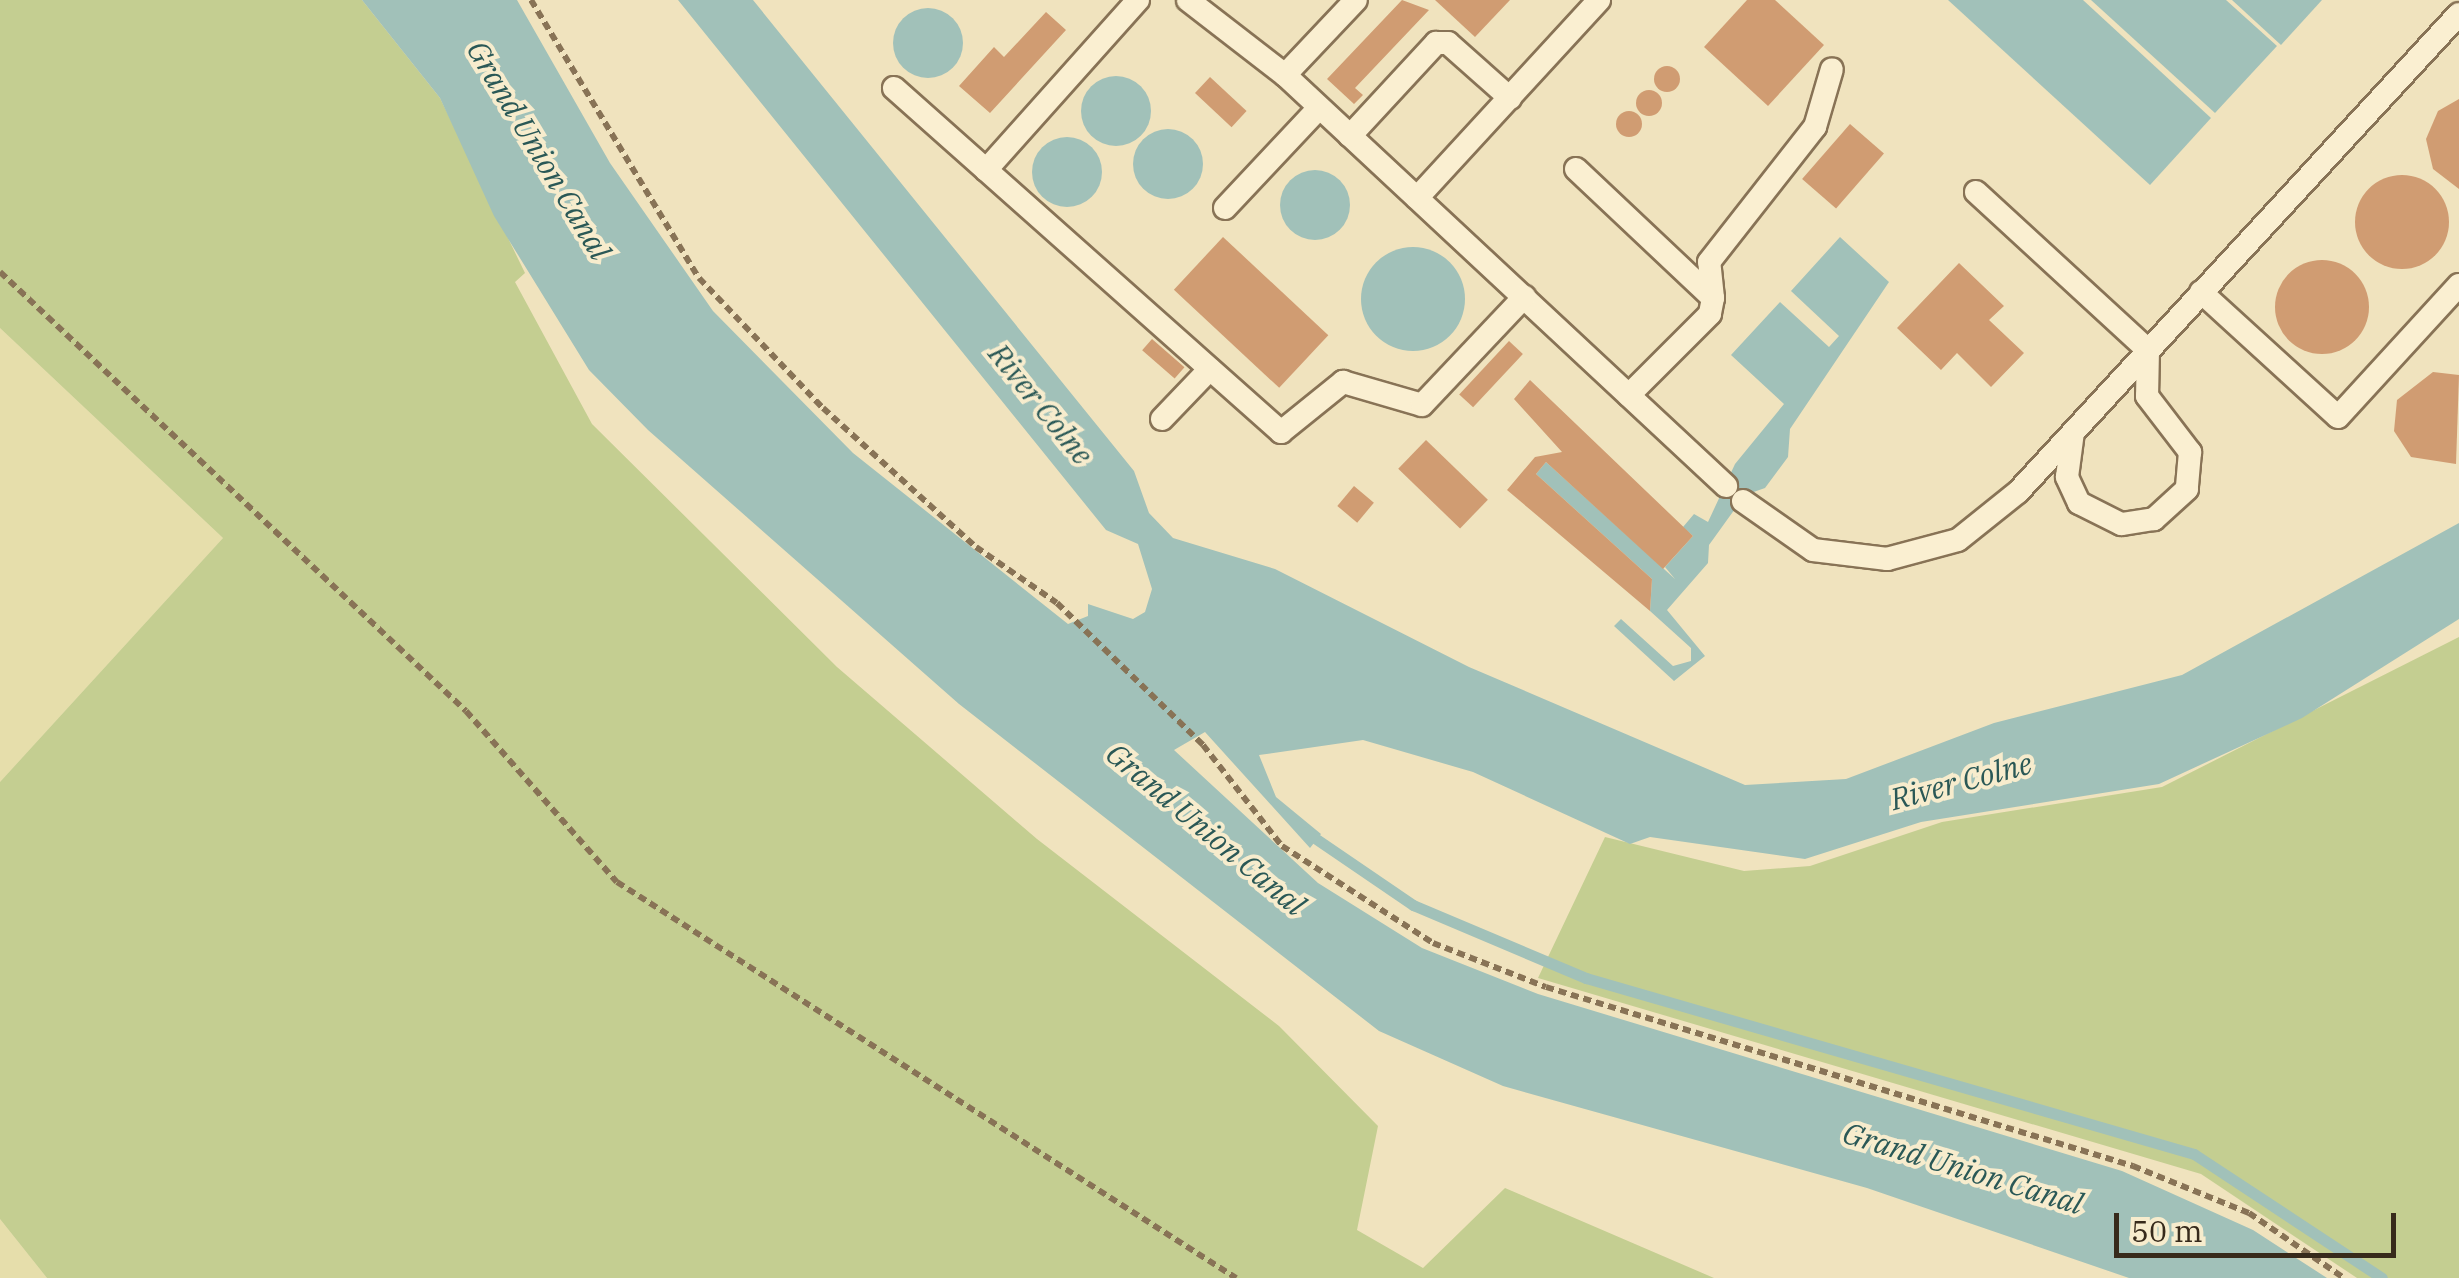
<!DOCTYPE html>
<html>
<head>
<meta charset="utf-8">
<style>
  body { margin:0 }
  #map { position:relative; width:2459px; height:1278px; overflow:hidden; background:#f0e3be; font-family:"IBM Plex Serif",serif }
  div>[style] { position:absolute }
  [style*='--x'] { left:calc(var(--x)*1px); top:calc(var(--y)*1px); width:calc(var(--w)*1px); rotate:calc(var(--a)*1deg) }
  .farmland>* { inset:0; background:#e6deab }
  .green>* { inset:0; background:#c4ce91 }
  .water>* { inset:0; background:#a1c1b9 }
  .round { border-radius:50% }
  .stream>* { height:11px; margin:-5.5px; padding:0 5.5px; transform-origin:5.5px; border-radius:5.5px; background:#a1c1b9 }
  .building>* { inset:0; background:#d09c72; transform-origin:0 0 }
  .path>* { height:6px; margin-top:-3px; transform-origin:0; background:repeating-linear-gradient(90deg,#887356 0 8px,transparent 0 13px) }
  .roads { filter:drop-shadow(2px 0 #887356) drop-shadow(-2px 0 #887356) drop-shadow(0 2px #887356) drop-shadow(0 -2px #887356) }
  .service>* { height:22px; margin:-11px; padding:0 11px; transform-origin:11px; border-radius:11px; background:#faefd1 }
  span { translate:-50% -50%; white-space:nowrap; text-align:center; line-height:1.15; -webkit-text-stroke:8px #f7eccd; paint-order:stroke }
  .water-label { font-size:30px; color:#2a5856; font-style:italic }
  .scale { position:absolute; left:2114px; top:1213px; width:282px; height:45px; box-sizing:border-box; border:5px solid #372a1b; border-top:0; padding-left:12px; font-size:30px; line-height:35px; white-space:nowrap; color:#372a1b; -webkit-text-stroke:8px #f7eccd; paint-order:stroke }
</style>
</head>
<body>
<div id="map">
  <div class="farmland">
    <i style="clip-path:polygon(0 328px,223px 538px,0 782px)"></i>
    <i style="clip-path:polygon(0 1219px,47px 1278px,0 1278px)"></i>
  </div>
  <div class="green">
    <i style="clip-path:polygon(0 0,362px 0,440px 98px,525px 273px,515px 282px,592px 424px,837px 667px,1037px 839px,1279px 1026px,1378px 1126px,1357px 1230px,1423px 1268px,1505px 1188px,1714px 1278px,47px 1278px,0 1219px,0 782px,223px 538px,0 328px)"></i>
    <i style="clip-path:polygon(2459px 637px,2459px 1278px,2357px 1278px,2201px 1174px,1538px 978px,1605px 837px,1744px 871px,1810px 866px,1942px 822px,2162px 787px)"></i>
  </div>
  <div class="water">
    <i style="clip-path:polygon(362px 0,517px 0,610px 163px,713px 311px,853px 453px,1068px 624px,1088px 616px,1088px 604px,1133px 619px,1145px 612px,1152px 589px,1138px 544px,1106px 530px,678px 0,753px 0,1134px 471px,1149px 513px,1173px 538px,1275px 569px,1469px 667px,1745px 785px,1846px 779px,1994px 723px,2182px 675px,2459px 523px,2459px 619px,2302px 718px,2159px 784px,1921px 822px,1805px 859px,1650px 837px,1630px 844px,1473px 772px,1363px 740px,1259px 755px,1276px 797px,1321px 834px,1310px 848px,1205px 732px,1174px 750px,1318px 883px,1422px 948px,1538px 994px,2122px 1171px,2253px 1230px,2327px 1278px,2129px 1278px,1867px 1188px,1503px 1086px,1379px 1031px,959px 704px,648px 430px,589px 370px,494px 216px,440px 98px)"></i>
    <i style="clip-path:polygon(1948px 0,2083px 0,2211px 118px,2150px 185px)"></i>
    <i style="clip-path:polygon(2091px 0,2226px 0,2277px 46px,2215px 113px)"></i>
    <i style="clip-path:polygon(2232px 0,2322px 0,2281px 45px)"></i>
    <i class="round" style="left:893px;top:8px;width:70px;height:70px"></i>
    <i class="round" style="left:1081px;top:76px;width:70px;height:70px"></i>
    <i class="round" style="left:1133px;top:129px;width:70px;height:70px"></i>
    <i class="round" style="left:1032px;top:137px;width:70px;height:70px"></i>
    <i class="round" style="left:1280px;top:170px;width:70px;height:70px"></i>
    <i style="clip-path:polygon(1840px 237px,1889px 282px,1790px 429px,1788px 457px,1765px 488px,1745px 495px,1709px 545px,1708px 563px,1667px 610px,1705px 656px,1674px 681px,1614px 626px,1621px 619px,1673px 666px,1691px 661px,1691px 648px,1650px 611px,1652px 579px,1536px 474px,1546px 462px,1675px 579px,1665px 567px,1693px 536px,1683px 527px,1694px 514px,1708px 522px,1735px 464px,1784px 404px,1731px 355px,1780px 302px,1829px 347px,1839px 336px,1791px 291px)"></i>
    <i class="round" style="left:1361px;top:247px;width:104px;height:104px"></i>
  </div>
  <div class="stream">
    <i style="--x:1306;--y:832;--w:130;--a:34.3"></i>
    <i style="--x:1413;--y:905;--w:188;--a:22.9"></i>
    <i style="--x:1586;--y:978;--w:633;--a:16.14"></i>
    <i style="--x:2194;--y:1154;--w:225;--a:33.4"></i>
  </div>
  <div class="building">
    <i style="clip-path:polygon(1402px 0,1429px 10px,1355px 88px,1363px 95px,1354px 104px,1327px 79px)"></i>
    <i style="clip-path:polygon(1435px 0,1510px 0,1475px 37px)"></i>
    <i style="clip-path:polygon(1747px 0,1775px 0,1824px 45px,1768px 106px,1704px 47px)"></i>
    <i style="clip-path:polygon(1046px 12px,1066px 30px,990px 113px,959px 86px,994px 47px,1004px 57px)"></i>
    <i class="round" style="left:1654px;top:66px;width:26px;height:26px"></i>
    <i style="left:1210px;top:77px;width:50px;height:22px;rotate:43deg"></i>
    <i class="round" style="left:1636px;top:90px;width:26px;height:26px"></i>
    <i style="clip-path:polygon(2459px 99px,2459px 189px,2433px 169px,2426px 139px,2438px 111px)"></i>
    <i class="round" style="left:1616px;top:111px;width:26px;height:26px"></i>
    <i style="left:1850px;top:124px;width:45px;height:73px;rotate:41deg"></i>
    <i class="round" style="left:2355px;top:175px;width:94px;height:94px"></i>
    <i style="left:1223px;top:237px;width:144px;height:72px;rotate:43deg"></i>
    <i class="round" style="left:2275px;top:260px;width:94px;height:94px"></i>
    <i style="clip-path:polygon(1959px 263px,2004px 306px,1989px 320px,2024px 353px,1991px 387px,1957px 353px,1941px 370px,1897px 328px)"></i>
    <i style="left:1152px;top:339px;width:43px;height:15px;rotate:41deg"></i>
    <i style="left:1509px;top:341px;width:19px;height:73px;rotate:43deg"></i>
    <i style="clip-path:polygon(2433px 372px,2459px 375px,2456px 464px,2411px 457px,2394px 431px,2397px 400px)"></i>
    <i style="clip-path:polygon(1530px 380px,1693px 536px,1663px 569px,1546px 462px,1536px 474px,1652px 579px,1650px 611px,1507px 490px,1535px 457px,1562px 452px,1514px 399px)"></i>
    <i style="left:1426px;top:440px;width:86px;height:40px;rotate:44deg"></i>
    <i style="left:1354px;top:486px;width:26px;height:26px;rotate:40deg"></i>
  </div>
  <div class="path">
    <i style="--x:531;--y:0;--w:325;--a:58.9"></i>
    <i style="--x:699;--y:278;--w:180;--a:46.4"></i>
    <i style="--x:823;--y:408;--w:207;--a:42.3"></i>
    <i style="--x:976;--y:547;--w:98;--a:34.7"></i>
    <i style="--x:1057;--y:603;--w:204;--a:44.2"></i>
    <i style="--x:1203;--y:745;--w:128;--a:52"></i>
    <i style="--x:1282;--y:846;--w:179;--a:32.7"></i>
    <i style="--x:1433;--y:943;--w:121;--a:21.3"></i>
    <i style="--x:1546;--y:987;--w:614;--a:16.96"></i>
    <i style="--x:2133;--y:1166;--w:125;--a:22.1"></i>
    <i style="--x:2249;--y:1213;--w:115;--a:34.4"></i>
    <i style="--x:0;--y:272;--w:640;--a:43.29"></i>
    <i style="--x:466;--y:711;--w:228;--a:48.6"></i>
    <i style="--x:617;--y:882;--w:735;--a:32.61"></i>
  </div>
  <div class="roads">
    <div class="service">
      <i style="--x:1188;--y:0;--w:123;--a:37.7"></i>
      <i style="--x:1285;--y:75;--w:603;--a:42.98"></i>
      <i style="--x:1285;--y:75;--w:103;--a:-46.6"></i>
      <i style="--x:894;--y:88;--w:518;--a:41.63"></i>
      <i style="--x:1281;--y:432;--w:80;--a:-38.9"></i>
      <i style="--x:1343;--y:382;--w:82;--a:16.2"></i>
      <i style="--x:1422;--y:405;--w:149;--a:-46.6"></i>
      <i style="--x:1350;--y:136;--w:127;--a:-47.2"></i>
      <i style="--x:1436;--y:43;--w:12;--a:0"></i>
      <i style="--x:1448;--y:43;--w:83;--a:41.6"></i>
      <i style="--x:1576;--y:169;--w:188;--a:43.3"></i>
      <i style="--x:1713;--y:298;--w:16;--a:101"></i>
      <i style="--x:1710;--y:314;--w:115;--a:135"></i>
      <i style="--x:986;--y:170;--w:228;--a:-48.2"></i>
      <i style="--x:1976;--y:192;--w:234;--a:42.6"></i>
      <i style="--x:2148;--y:350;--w:46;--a:91.2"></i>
      <i style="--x:2147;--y:396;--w:71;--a:52.5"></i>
      <i style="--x:2190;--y:452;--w:37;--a:95"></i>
      <i style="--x:2187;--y:489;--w:45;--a:137.7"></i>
      <i style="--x:2154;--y:519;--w:33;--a:171"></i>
      <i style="--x:2121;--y:524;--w:47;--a:-153.4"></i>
      <i style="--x:2079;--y:503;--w:29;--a:-115"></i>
      <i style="--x:2067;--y:477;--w:45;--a:-82.4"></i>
      <i style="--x:1417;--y:198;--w:269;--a:-47.4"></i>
      <i style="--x:1225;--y:208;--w:137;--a:-46.8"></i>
      <i style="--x:2201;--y:292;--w:185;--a:42.4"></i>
      <i style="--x:2338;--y:417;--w:179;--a:-47.5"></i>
      <i style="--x:1713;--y:298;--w:36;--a:-96"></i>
      <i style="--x:1709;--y:262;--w:172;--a:-51.9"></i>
      <i style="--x:1815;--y:127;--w:60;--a:-73.7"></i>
      <i style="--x:1162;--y:419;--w:69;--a:-46.2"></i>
      <i style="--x:1743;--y:501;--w:85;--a:35"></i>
      <i style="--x:1813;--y:550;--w:75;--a:6.9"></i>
      <i style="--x:1887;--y:559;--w:73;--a:-15"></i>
      <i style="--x:1958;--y:540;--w:77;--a:-38.7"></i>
      <i style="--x:2018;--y:492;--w:650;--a:-47.31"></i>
    </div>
  </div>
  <div class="water-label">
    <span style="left:539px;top:150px;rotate:59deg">Grand Union Canal</span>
    <span style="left:1041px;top:404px;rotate:51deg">River Colne</span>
    <span style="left:1961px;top:781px;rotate:-15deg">River Colne</span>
    <span style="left:1206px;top:829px;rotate:40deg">Grand Union Canal</span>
    <span style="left:1963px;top:1168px;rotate:17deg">Grand Union Canal</span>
  </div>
  <div class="scale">50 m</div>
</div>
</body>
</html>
